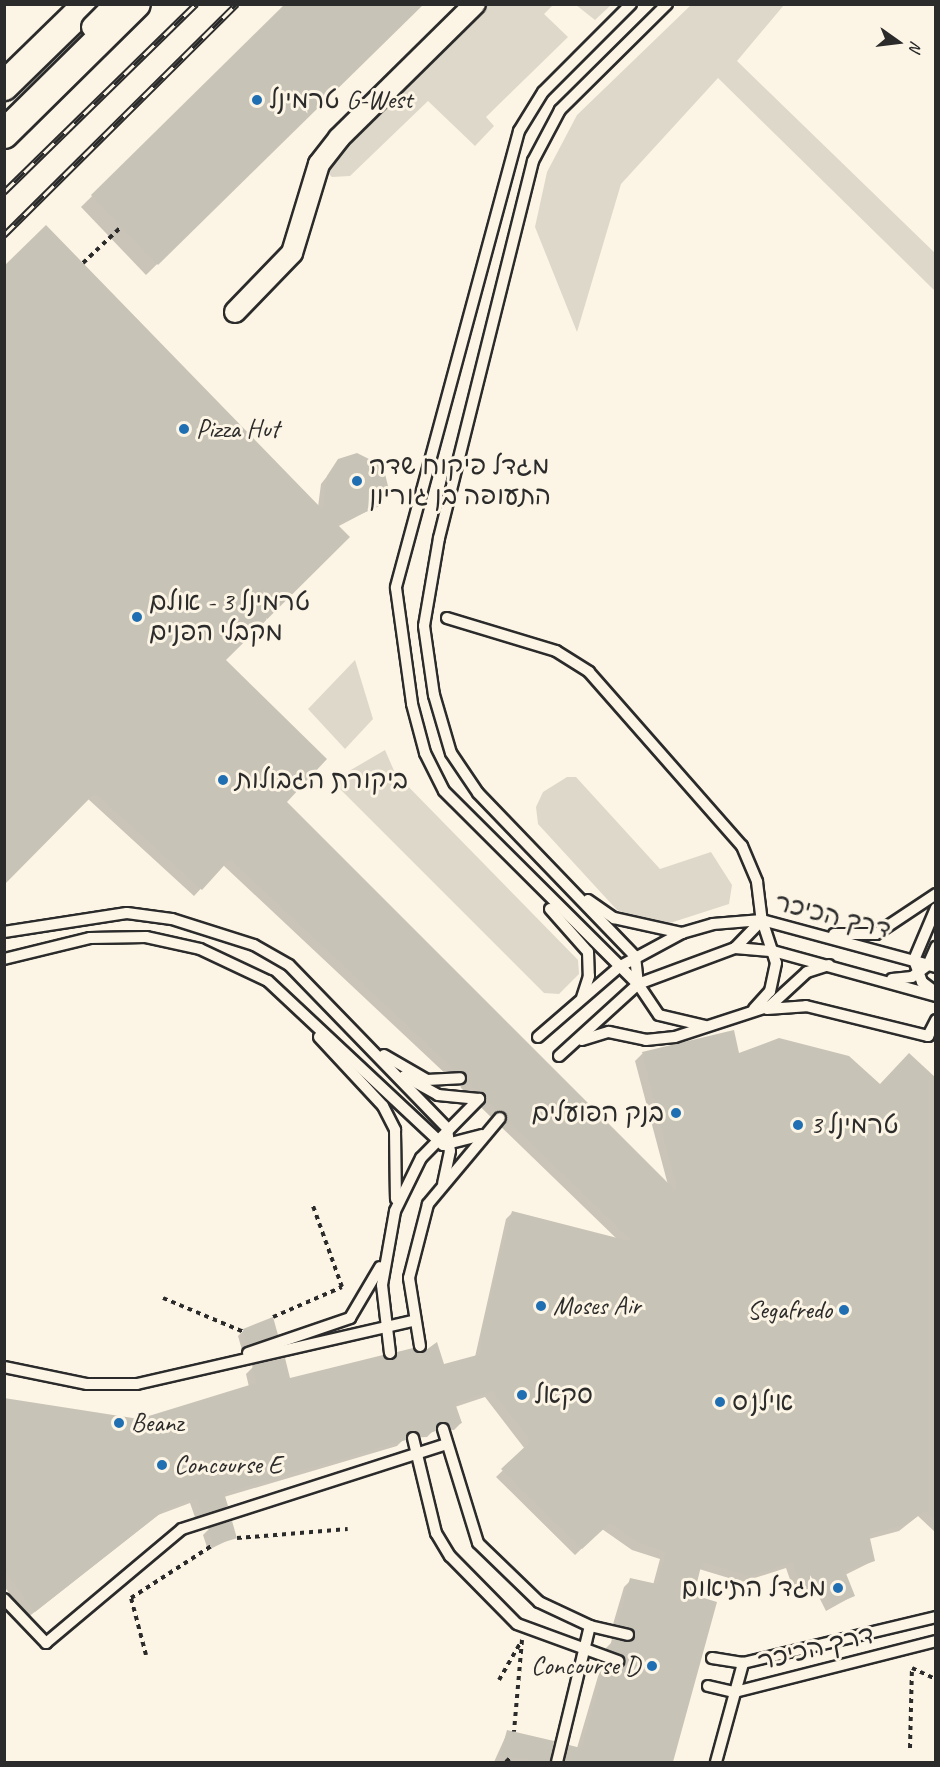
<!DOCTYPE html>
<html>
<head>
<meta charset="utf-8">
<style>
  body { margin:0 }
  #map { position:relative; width:940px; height:1767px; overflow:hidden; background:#fcf5e5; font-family:Caveat,"Playpen Sans Hebrew",sans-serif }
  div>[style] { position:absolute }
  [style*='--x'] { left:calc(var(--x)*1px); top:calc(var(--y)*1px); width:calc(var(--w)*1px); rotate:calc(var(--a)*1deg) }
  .green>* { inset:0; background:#ded8ca }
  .shadow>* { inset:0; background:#0003 }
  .building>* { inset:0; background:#c8c3b7; transform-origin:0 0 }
  .path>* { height:4px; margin-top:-2px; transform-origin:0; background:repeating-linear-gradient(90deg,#2b2b2b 0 4.5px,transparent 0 9px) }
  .roads { filter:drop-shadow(2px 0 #2b2b2b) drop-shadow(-2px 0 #2b2b2b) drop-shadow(0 2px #2b2b2b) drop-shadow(0 -2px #2b2b2b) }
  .lane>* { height:10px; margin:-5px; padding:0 5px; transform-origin:5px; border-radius:5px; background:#fcf5e5 }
  .street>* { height:20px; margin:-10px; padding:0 10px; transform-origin:10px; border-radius:10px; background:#fcf5e5 }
  .secondary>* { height:28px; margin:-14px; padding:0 14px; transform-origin:14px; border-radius:14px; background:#fcf5e5 }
  .rail>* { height:7px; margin-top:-3.5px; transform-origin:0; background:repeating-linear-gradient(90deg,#fcf5e5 0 14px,#2b2b2b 0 28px); box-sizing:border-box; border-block:2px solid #2b2b2b }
  .bridges { filter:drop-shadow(2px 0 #2b2b2b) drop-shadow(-2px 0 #2b2b2b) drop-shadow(0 2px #2b2b2b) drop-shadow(0 -2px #2b2b2b) }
  .street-bridge>* { height:20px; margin:-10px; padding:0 10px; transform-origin:10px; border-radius:10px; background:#fcf5e5 }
  .secondary-bridge>* { height:28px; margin:-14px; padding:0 14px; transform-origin:14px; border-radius:14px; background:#fcf5e5 }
  .dots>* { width:16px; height:16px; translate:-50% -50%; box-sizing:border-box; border:3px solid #fcf5e5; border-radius:50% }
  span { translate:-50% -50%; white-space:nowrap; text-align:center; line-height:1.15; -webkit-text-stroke:6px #fcf5e5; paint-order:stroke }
  .poi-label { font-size:26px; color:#2b2b2b }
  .left { translate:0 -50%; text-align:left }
  .right { translate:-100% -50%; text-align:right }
  .street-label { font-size:26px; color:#2b2b2b }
  .frame { position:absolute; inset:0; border:6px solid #2b2b2b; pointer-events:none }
  .north { position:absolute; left:868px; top:12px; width:60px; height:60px; -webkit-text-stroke:4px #fcf5e5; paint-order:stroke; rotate:104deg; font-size:16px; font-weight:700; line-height:24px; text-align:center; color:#2b2b2b }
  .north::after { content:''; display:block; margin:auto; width:21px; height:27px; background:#2b2b2b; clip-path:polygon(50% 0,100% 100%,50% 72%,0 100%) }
</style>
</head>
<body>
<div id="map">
  <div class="green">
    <i style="clip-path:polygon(489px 5px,553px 5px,544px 14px,568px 37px,486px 117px,494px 126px,475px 146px,428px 101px,350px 176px,332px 177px,325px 170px)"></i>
    <i style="clip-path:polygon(576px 5px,611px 5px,595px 20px)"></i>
    <i style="clip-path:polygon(691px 5px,784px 5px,737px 61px,935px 253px,935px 291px,718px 78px,621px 184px,577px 332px,535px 227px,547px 172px,577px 115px)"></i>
    <i style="clip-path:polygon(355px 660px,373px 719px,345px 749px,308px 709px)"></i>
    <i style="clip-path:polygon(385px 750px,395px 773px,578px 960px,579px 974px,559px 994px,544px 993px,332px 781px)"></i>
    <i style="clip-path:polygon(567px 777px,576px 777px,660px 869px,711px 852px,732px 885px,729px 904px,670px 923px,649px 923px,617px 910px,538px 824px,536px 807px,543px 792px)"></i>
  </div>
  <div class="shadow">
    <i style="clip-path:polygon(287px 4px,422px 4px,146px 275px,81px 207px)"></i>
    <i style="clip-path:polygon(339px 461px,379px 505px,337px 527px,224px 660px,285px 802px,668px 1185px,635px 1061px,642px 1054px,733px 1032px,738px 1055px,880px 1086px,936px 1080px,936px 1533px,918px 1516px,899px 1531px,869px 1539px,873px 1561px,845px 1575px,853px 1596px,826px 1611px,814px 1587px,795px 1594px,786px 1568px,742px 1582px,699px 1569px,693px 1596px,715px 1603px,671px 1762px,560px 1762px,569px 1746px,577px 1748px,599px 1673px,605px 1666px,619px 1670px,617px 1662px,603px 1657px,606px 1648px,613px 1641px,628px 1644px,626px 1636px,611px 1631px,624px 1587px,631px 1580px,653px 1585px,660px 1559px,632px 1550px,602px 1529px,575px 1555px,496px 1477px,525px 1449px,485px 1397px,455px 1407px,461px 1423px,454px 1430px,435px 1429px,427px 1437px,405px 1438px,397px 1446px,224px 1497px,226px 1506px,220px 1513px,196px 1520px,190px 1503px,158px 1515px,27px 1618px,4px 1586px,4px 1399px,139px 1421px,249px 1387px,246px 1374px,253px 1367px,289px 1380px,390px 1361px,443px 1366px,475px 1357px,506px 1219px,513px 1212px,617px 1239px,461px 1088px,459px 1080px,449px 1077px,223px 865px,194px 896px,87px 798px,318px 507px,321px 484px)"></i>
    <i style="clip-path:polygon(244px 1330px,277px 1334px,242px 1350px,238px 1336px)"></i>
    <i style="clip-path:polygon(208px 1530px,235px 1537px,208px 1550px,203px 1535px)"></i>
    <i style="clip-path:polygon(508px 1731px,553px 1742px,548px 1762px,494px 1762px)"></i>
  </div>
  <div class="building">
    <i style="clip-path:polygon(285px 4px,424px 4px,158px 265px,91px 195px)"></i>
    <i style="clip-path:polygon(46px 225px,323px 510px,327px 476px,338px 459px,357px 453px,383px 466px,388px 486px,380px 506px,337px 524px,350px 537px,226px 660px,327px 759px,287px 802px,678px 1193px,642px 1052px,734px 1030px,739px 1053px,779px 1038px,849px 1056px,880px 1084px,909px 1053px,936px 1078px,936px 1520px,926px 1510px,907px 1524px,869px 1534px,875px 1561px,845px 1571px,855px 1596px,833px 1605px,821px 1581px,802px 1588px,793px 1562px,749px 1576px,702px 1562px,694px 1595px,717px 1602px,673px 1762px,565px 1762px,569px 1745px,581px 1748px,605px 1664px,619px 1668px,625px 1664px,623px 1656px,609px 1650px,612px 1639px,630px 1642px,635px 1637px,633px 1629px,617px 1625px,630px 1578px,657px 1584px,666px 1552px,639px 1543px,610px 1523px,582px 1549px,501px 1469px,531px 1441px,492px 1391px,455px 1403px,462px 1423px,450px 1427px,441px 1422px,436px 1431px,420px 1436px,411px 1431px,406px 1440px,224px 1493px,228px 1506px,203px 1515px,197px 1498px,166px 1509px,35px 1612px,4px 1570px,4px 1398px,139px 1419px,256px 1383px,252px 1365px,285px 1358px,290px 1378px,383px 1355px,391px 1360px,397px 1352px,413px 1348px,422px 1353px,437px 1342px,444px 1364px,481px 1354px,481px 1333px,512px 1211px,633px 1242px,467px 1081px,466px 1073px,456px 1071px,230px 859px,202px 890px,95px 793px,4px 885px,4px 266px)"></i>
    <i style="clip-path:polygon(273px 1317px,278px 1335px,247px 1345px,243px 1329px)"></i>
    <i style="left:232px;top:1521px;width:18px;height:25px;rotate:74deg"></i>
    <i style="clip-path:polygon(507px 1730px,554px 1741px,550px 1762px,500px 1756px)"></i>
  </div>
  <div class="path">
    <i style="--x:83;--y:263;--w:52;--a:-43.5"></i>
    <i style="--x:163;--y:1298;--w:88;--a:22.8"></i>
    <i style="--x:273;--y:1317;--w:75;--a:-23.5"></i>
    <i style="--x:342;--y:1287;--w:86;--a:-109.7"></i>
    <i style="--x:237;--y:1538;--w:111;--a:-4.6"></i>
    <i style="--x:146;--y:1655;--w:59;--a:-104.7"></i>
    <i style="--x:131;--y:1598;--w:98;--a:-32.9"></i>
    <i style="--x:499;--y:1680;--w:46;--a:-60.1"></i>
    <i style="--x:522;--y:1640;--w:92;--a:95"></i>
    <i style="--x:910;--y:1748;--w:80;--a:-88.6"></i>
    <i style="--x:912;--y:1668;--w:26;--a:25"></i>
    <i style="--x:506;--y:1762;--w:6;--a:-45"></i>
  </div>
  <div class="roads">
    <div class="lane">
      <i style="--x:631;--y:4;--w:124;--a:135"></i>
      <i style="--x:543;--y:92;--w:46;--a:121.6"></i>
      <i style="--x:519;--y:131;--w:473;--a:105.1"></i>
      <i style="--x:396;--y:588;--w:117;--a:82.1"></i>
      <i style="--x:412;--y:704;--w:51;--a:75.1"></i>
      <i style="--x:425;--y:753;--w:42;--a:63.4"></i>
      <i style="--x:444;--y:791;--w:274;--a:44.9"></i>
      <i style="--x:667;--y:4;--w:151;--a:135.3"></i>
      <i style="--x:560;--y:110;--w:58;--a:117.9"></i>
      <i style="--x:533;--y:161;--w:389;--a:104"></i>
      <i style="--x:439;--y:538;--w:89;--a:99.7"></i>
      <i style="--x:424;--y:626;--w:70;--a:81.8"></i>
      <i style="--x:434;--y:695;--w:60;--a:73.7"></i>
      <i style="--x:451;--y:753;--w:48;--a:56"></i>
      <i style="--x:478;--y:793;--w:226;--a:46.1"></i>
      <i style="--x:635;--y:956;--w:28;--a:84"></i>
      <i style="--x:638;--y:984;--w:37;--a:56"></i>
      <i style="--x:659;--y:1015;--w:47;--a:13.4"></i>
      <i style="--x:447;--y:618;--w:114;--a:16.8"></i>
      <i style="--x:556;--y:651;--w:39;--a:32"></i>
      <i style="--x:589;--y:672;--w:232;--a:48.7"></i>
      <i style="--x:742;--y:846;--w:39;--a:67"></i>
      <i style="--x:757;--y:882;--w:38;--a:83"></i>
      <i style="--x:762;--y:920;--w:45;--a:72"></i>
      <i style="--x:776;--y:963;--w:29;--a:102"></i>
      <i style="--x:770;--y:991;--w:24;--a:132"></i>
      <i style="--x:588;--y:900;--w:32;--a:35"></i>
      <i style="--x:614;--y:918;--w:70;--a:12.4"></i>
      <i style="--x:550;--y:909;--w:57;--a:48.5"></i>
      <i style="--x:588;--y:952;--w:24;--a:88"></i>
      <i style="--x:589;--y:976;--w:22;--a:108"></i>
      <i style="--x:4;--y:932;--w:124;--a:-8.8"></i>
      <i style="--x:127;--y:913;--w:45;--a:7.6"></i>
      <i style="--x:172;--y:919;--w:86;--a:17.6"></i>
      <i style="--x:254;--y:945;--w:40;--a:29.7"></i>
      <i style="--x:289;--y:965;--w:227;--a:45.9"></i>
      <i style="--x:447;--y:1128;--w:23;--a:83"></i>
      <i style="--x:450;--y:1151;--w:33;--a:102"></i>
      <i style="--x:834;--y:934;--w:42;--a:0"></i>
      <i style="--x:876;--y:934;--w:72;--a:-33.7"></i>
      <i style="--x:735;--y:948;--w:39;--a:-46"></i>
      <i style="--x:4;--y:959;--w:89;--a:-13.7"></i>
      <i style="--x:90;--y:938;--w:56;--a:-1"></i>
      <i style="--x:146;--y:937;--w:55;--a:12.5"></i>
      <i style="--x:200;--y:949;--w:75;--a:25.2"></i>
      <i style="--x:268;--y:981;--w:240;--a:43.1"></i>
      <i style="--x:443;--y:1145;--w:40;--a:-14.4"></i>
      <i style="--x:892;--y:979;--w:20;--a:-6"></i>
      <i style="--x:912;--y:977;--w:20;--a:-37"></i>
      <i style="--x:928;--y:965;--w:20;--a:-66"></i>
      <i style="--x:934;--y:991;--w:15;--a:-143"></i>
      <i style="--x:922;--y:982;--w:23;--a:-110"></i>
      <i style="--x:914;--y:960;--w:56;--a:-67.1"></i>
      <i style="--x:767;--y:1009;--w:39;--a:-4"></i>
      <i style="--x:806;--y:1006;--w:126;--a:13.8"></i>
      <i style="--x:928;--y:1036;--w:18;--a:-63"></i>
      <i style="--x:319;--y:1037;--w:94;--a:47.2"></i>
      <i style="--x:383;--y:1106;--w:27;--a:63"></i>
      <i style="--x:395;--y:1130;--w:69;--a:89.2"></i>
      <i style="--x:538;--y:1037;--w:107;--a:-40.8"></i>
      <i style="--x:619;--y:967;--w:72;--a:-28.4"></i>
      <i style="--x:682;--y:933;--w:32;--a:-16"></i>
      <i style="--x:713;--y:924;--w:49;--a:-4.7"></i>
      <i style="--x:762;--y:920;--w:180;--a:15.1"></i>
      <i style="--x:582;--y:1040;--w:28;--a:-17"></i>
      <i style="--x:609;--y:1032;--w:38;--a:12"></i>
      <i style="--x:646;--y:1040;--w:29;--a:-6"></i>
      <i style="--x:675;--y:1037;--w:100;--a:-18.1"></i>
      <i style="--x:770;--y:1006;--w:50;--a:-42.6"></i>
      <i style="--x:807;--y:972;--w:23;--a:-18"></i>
      <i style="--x:384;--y:1055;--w:50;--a:30.2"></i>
      <i style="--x:427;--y:1080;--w:33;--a:-3"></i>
      <i style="--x:559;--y:1056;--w:107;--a:-42.3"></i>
      <i style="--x:638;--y:984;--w:103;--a:-20.4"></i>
      <i style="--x:735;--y:948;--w:38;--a:5"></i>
      <i style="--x:773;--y:951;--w:169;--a:15.4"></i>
      <i style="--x:404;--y:1076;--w:39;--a:29"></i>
      <i style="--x:438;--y:1095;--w:41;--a:5.6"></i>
      <i style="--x:420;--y:1346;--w:69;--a:-99.2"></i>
      <i style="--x:409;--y:1278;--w:76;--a:-75.6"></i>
      <i style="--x:428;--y:1204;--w:112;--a:-50.1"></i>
      <i style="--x:248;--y:1353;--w:108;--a:-18.9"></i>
      <i style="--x:350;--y:1318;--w:59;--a:-59.5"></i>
      <i style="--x:390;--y:1353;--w:68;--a:-96.7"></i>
      <i style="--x:382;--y:1285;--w:75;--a:-80"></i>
      <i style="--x:395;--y:1211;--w:59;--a:-63.9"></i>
      <i style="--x:421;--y:1158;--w:83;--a:-45.5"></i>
      <i style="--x:4;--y:1367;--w:85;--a:11.6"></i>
      <i style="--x:87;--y:1384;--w:50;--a:0"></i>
      <i style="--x:137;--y:1384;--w:283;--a:-12.9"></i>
      <i style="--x:443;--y:1429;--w:119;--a:72.9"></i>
      <i style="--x:478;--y:1543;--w:85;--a:44"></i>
      <i style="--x:539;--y:1602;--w:56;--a:25.2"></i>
      <i style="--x:590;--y:1626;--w:39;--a:13"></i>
      <i style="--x:413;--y:1438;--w:98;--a:76.4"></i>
      <i style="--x:436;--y:1533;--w:27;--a:59"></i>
      <i style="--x:450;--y:1556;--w:95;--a:45.4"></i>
      <i style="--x:517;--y:1624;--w:108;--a:20.1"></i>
      <i style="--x:4;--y:1599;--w:61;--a:46.3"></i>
      <i style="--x:46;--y:1643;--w:177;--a:-40"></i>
      <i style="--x:182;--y:1529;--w:278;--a:-17.8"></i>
      <i style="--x:712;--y:1658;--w:31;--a:9"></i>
      <i style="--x:743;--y:1663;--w:198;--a:-13.4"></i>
      <i style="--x:708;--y:1686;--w:28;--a:13"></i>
      <i style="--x:735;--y:1692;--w:207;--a:-14.2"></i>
      <i style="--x:557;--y:1762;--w:140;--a:-76.4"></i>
      <i style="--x:716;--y:1762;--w:103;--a:-74.7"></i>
    </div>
    <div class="street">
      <i style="--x:235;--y:312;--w:82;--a:-46"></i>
      <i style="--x:292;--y:253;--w:93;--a:-73.1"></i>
      <i style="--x:319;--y:164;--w:33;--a:-52"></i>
      <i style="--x:339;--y:138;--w:191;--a:-44.6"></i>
    </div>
    <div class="secondary">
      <i style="--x:4;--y:86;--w:117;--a:-44.3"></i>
    </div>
  </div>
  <div class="rail">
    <i style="--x:4;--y:192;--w:269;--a:-44.4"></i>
    <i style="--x:4;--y:235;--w:328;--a:-44.8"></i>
  </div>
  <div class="bridges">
    <div class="street-bridge">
      <i style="--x:92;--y:27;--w:33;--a:-45"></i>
    </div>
    <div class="secondary-bridge">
      <i style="--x:4;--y:134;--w:185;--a:-44.6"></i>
    </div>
  </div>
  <div class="dots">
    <i style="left:257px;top:100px;background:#1f6fb2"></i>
    <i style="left:184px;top:429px;background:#1f6fb2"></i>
    <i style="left:357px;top:481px;background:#1f6fb2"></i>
    <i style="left:137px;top:617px;background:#1f6fb2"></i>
    <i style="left:223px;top:780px;background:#1f6fb2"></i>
    <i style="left:676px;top:1113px;background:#1f6fb2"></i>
    <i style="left:798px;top:1125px;background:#1f6fb2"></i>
    <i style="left:541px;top:1306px;background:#1f6fb2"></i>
    <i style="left:844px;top:1310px;background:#1f6fb2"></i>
    <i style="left:522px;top:1395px;background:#1f6fb2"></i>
    <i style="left:720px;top:1402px;background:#1f6fb2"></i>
    <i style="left:119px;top:1423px;background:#1f6fb2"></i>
    <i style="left:162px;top:1465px;background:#1f6fb2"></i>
    <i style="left:838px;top:1588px;background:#1f6fb2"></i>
    <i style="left:652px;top:1666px;background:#1f6fb2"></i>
  </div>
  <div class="poi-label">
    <span class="left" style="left:269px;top:100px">טרמינל G-West</span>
    <span class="left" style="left:196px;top:429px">Pizza Hut</span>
    <span class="left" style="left:369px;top:481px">מגדל פיקוח שדה<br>התעופה בן גוריון</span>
    <span class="left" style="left:149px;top:617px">טרמינל 3 - אולם<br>מקבלי הפנים</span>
    <span class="left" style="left:235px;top:780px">ביקורת הגבולות</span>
    <span class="right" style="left:664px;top:1113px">בנק הפועלים</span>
    <span class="left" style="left:810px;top:1125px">טרמינל 3</span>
    <span class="left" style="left:553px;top:1306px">Moses Air</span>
    <span class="right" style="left:832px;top:1310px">Segafredo</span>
    <span class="left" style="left:534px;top:1395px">סקאל</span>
    <span class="left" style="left:732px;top:1402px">אילנ'ס</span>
    <span class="left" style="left:131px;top:1423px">Beanz</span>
    <span class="left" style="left:174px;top:1465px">Concourse E</span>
    <span class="right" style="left:826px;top:1588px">מגדל התיאום</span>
    <span class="right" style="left:640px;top:1666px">Concourse D</span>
  </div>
  <div class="street-label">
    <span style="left:833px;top:916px;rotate:14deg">דרך הכיכר</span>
    <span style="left:816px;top:1648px;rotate:-14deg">דרך הכיכר</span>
  </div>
  <div class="frame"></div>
  <div class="north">N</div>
</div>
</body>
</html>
